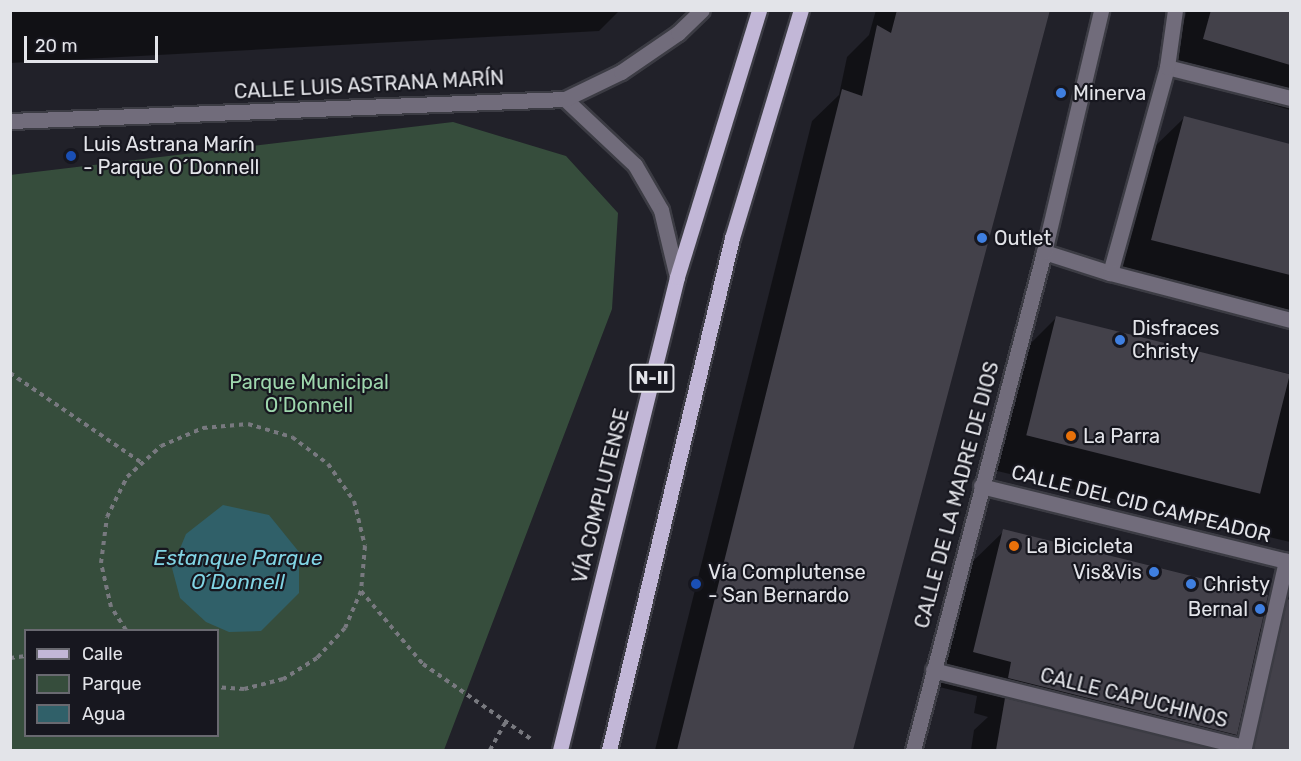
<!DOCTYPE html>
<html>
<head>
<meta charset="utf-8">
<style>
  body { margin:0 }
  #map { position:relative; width:1301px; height:761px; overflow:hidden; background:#212129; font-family:Rubik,sans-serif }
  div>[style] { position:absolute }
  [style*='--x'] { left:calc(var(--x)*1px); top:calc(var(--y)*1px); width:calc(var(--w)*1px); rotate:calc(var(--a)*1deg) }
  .green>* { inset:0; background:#364d3c }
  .water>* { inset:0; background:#306069 }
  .shadow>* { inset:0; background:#0007 }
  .building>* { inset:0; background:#43414a; transform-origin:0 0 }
  .path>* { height:4px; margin-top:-2px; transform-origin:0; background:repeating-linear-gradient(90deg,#78797f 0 4.5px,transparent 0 9px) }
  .roads { filter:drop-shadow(2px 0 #3c3c44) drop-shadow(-2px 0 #3c3c44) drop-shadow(0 2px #3c3c44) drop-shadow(0 -2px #3c3c44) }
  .minor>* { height:15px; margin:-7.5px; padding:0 7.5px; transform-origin:7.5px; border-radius:7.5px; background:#716c7b }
  .major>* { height:15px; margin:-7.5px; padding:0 7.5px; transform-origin:7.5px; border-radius:7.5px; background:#c2b7d7 }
  .dots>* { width:16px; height:16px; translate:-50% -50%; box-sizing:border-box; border:3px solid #17171f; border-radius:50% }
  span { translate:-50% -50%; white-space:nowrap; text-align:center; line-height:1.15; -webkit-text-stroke:4.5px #17171f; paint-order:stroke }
  .shield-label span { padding:2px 4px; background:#17171f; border:2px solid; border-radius:4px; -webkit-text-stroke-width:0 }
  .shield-label { font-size:18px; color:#e3e4e9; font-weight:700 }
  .street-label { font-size:20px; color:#e3e4e9 }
  .poi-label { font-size:20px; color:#e3e4e9 }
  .left { translate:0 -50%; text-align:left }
  .right { translate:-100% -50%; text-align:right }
  .park-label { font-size:20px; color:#9ed7ad }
  .water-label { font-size:21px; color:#81d4e4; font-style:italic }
  .frame { position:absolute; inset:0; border:12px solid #e3e4e9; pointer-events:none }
  .legend { position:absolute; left:24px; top:629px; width:195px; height:108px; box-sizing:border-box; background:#17171f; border:2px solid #696970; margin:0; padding:8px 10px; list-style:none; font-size:18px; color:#e3e4e9 }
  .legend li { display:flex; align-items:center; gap:12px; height:30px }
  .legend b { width:30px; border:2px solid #696970 }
  .scale { position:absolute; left:24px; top:36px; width:134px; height:27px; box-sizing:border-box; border:3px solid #e3e4e9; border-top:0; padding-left:8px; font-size:18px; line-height:21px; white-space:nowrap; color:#e3e4e9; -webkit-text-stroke:4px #17171f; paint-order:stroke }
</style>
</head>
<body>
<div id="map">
  <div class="green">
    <i style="clip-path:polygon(evenodd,453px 122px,566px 156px,618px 213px,612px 309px,444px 750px,11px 750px,10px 175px,453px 122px,26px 630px,218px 630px,218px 736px,26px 736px,26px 630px)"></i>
  </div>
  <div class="water">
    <i style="clip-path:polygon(223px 505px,269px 515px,299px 552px,299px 593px,261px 631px,229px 632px,206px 622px,180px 598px,172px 568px,186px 534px)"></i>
  </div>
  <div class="shadow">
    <i style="clip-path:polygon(10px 10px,620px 10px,599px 31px,10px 63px)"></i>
    <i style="clip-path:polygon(876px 10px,1048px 10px,852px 750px,655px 750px,812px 121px,839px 95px,847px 57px,869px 35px)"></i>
    <i style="clip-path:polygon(1187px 10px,1290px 10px,1290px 110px,1169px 74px)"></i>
    <i style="clip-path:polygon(1184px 118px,1290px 146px,1290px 319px,1118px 274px,1149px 152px)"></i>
    <i style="clip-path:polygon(1056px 318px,1290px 374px,1290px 542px,993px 470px,1021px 353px)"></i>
    <i style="clip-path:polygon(1004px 531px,1259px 630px,1290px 602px,1290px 750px,1230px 750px,1233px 736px,1219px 750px,971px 750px,974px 730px,988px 717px,974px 713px,977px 696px,939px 687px,969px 565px)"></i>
  </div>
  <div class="building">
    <i style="clip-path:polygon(897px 10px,1050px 10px,853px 750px,677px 750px,842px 89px,862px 96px,877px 25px,891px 33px)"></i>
    <i style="clip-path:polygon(1211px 10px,1290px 10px,1290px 65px,1203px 39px)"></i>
    <i style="clip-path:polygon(1184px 116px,1290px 144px,1290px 275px,1151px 240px)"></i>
    <i style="left:1056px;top:316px;width:241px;height:123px;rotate:14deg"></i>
    <i style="clip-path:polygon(1003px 529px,1268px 595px,1237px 735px,1008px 678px,1011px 662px,973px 652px)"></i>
    <i style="clip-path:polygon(1287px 599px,1290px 600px,1290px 750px,1253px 750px)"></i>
    <i style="clip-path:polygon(1005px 698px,1218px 750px,996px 750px)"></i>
  </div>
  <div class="path">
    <i style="--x:10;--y:373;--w:160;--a:34.3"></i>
    <i style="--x:361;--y:591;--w:96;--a:49.7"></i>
    <i style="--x:423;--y:664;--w:131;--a:34.8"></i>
    <i style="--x:126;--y:630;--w:27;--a:-123"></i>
    <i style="--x:111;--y:607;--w:45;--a:-102.8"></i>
    <i style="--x:101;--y:563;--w:46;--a:-82.6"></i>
    <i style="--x:107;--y:517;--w:45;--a:-63.4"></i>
    <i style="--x:127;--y:477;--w:46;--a:-42.4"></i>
    <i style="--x:161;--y:446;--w:46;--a:-23.2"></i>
    <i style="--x:203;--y:428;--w:45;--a:-5.1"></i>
    <i style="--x:248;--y:424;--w:46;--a:16.5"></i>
    <i style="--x:292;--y:437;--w:45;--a:36.9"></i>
    <i style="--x:328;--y:464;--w:45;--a:54.9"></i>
    <i style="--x:354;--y:501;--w:46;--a:76.3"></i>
    <i style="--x:365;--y:546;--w:45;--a:95.1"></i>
    <i style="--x:361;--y:591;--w:40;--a:113.4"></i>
    <i style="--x:345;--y:628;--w:41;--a:133"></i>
    <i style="--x:317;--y:658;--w:40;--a:148"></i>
    <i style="--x:283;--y:679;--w:40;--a:165.6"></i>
    <i style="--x:244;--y:689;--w:26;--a:-176"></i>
    <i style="--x:10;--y:658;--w:16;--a:-7"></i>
    <i style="--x:490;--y:750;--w:31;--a:-61"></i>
  </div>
  <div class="roads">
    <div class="minor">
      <i style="--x:1167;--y:67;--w:127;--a:14.1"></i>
      <i style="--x:565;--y:99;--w:96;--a:43.3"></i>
      <i style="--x:635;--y:165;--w:52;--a:60"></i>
      <i style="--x:661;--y:210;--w:69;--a:76.6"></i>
      <i style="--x:10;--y:121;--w:555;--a:-2.27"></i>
      <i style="--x:565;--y:99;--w:62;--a:-25.7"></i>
      <i style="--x:621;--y:72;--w:69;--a:-34.4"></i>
      <i style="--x:678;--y:33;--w:33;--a:-44"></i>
      <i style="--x:1044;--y:252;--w:69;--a:17.7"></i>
      <i style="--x:1110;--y:273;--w:214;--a:-74.5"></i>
      <i style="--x:1167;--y:67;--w:58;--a:-82"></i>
      <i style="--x:1110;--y:273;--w:186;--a:14.6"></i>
      <i style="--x:981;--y:486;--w:318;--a:13.8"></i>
      <i style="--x:933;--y:670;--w:320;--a:13.9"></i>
      <i style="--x:1244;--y:747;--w:191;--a:-77.3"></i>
      <i style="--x:913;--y:750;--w:515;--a:-75.26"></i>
      <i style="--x:1044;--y:252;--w:249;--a:-76.7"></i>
    </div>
    <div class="major">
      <i style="--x:560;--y:750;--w:487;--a:-76.1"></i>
      <i style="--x:677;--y:277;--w:279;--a:-72.9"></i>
      <i style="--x:609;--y:750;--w:527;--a:-76.49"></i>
      <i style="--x:732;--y:238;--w:238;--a:-73.2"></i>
    </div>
  </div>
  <div class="dots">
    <i style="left:1061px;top:93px;background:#3f7fe0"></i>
    <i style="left:71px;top:156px;background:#1a4fb4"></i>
    <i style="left:982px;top:238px;background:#3f7fe0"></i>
    <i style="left:1120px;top:340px;background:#3f7fe0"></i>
    <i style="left:1071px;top:436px;background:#e8710a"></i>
    <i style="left:1014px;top:546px;background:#e8710a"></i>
    <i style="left:1154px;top:572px;background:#3f7fe0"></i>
    <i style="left:696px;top:584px;background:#1a4fb4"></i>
    <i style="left:1191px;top:584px;background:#3f7fe0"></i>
    <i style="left:1260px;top:609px;background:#3f7fe0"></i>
  </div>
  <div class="shield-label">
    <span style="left:652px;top:378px">N-II</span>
  </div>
  <div class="street-label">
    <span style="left:369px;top:85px;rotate:-3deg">CALLE LUIS ASTRANA MARÍN</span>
    <span style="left:957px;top:495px;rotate:-75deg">CALLE DE LA MADRE DE DIOS</span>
    <span style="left:601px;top:496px;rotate:-76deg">VÍA COMPLUTENSE</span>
    <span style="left:1141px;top:504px;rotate:14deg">CALLE DEL CID CAMPEADOR</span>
    <span style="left:1134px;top:698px;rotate:14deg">CALLE CAPUCHINOS</span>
  </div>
  <div class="poi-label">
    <span class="left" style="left:1073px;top:93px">Minerva</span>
    <span class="left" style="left:83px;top:156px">Luis Astrana Marín<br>- Parque O´Donnell</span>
    <span class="left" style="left:994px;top:238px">Outlet</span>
    <span class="left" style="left:1132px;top:340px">Disfraces<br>Christy</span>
    <span class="left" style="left:1083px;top:436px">La Parra</span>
    <span class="left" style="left:1026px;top:546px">La Bicicleta</span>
    <span class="left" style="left:708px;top:584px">Vía Complutense<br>- San Bernardo</span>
    <span class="right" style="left:1142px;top:572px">Vis&amp;Vis</span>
    <span class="left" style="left:1203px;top:584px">Christy</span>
    <span class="right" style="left:1248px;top:609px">Bernal</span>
  </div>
  <div class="park-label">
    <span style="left:309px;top:394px">Parque Municipal<br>O'Donnell</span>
  </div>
  <div class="water-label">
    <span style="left:238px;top:570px">Estanque Parque<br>O´Donnell</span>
  </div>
  <div class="frame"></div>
  <ul class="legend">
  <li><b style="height:8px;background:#c2b7d7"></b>Calle</li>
  <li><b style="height:16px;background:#364d3c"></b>Parque</li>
  <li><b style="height:16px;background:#306069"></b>Agua</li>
  </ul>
  <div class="scale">20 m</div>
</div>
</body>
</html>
